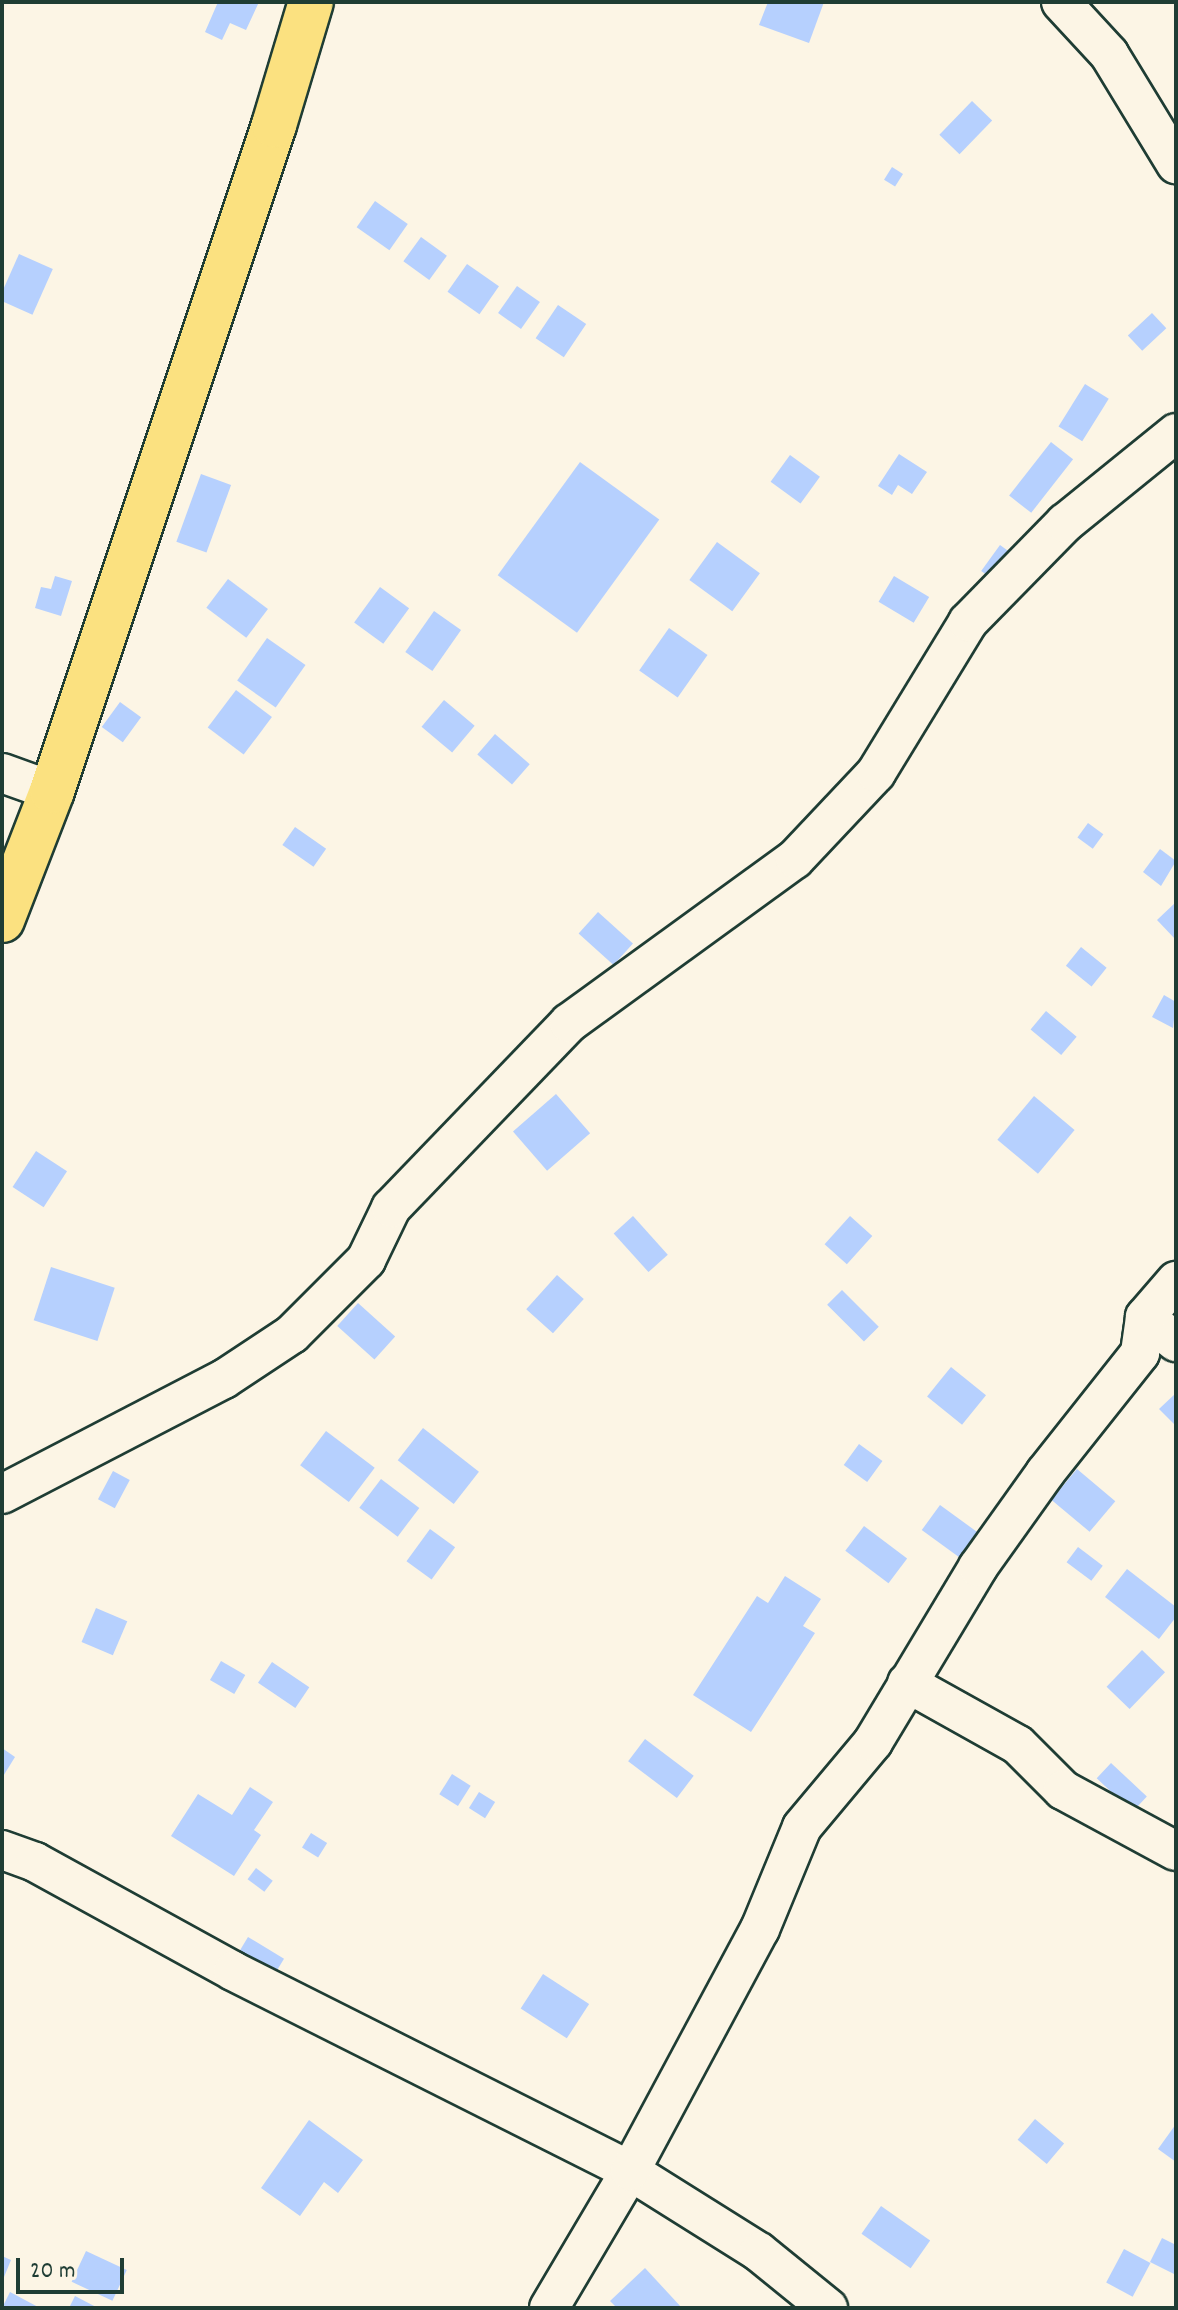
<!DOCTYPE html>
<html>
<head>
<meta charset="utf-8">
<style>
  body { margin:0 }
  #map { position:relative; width:1178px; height:2310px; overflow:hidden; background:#fcf5e5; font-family:Dekko,sans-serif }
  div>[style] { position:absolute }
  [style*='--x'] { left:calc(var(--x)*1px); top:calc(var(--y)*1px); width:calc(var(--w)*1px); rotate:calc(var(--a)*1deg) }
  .building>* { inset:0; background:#b6d0fe; transform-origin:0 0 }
  .roads { filter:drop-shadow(2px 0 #1f3d34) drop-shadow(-2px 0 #1f3d34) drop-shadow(0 2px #1f3d34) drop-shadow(0 -2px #1f3d34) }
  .minor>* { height:38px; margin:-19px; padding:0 19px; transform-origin:19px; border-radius:19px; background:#fcf5e5 }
  .major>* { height:44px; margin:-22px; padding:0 22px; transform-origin:22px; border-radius:22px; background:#fbe180 }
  span { translate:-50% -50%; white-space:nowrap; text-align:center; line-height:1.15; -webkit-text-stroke:6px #fcf5e5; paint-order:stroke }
  .frame { position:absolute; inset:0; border:4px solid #1f3d34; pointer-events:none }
  .scale { position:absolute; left:16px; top:2258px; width:108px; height:36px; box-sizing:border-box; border:4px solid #1f3d34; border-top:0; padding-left:10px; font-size:24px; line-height:28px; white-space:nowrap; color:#1f3d34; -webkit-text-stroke:6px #fcf5e5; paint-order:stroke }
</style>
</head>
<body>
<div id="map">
  <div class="building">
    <i style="clip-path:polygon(218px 2px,259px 2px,246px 30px,230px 23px,222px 40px,205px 32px)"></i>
    <i style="clip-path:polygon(768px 2px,824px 2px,809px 43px,759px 25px)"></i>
    <i style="left:972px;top:101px;width:28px;height:47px;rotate:44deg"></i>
    <i style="left:892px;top:167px;width:13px;height:15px;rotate:32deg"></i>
    <i style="left:375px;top:201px;width:40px;height:32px;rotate:35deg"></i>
    <i style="left:421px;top:237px;width:32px;height:30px;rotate:36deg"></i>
    <i style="left:19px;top:254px;width:37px;height:50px;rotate:24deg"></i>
    <i style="left:467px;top:264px;width:39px;height:34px;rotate:35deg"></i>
    <i style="left:517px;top:286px;width:28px;height:33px;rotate:35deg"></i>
    <i style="left:558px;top:305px;width:34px;height:40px;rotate:34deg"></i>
    <i style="left:1152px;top:313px;width:21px;height:33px;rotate:47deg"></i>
    <i style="left:1085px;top:384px;width:28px;height:50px;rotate:32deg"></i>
    <i style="left:1051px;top:442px;width:28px;height:68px;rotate:38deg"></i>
    <i style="clip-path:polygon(899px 454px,927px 472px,912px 494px,898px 485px,892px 495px,878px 486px)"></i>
    <i style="left:790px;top:455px;width:37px;height:33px;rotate:36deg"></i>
    <i style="left:580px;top:462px;width:98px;height:140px;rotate:36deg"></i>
    <i style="left:201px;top:474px;width:32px;height:72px;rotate:20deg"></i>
    <i style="left:717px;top:542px;width:53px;height:47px;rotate:36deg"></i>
    <i style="left:1000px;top:545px;width:22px;height:32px;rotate:36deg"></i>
    <i style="clip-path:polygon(55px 576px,72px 581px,61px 616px,35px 608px,41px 587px,51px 589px)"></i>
    <i style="left:894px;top:576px;width:41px;height:30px;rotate:31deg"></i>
    <i style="left:228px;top:579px;width:50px;height:36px;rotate:37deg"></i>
    <i style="left:380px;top:587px;width:36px;height:44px;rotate:36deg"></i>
    <i style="left:434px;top:611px;width:33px;height:50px;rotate:35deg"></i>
    <i style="left:669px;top:628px;width:47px;height:52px;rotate:35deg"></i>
    <i style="left:267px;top:638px;width:47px;height:52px;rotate:35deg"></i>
    <i style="left:236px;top:690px;width:45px;height:47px;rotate:37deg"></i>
    <i style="left:444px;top:700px;width:40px;height:35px;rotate:40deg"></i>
    <i style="left:120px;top:702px;width:26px;height:31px;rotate:36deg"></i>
    <i style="left:495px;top:734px;width:46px;height:27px;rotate:41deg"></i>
    <i style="left:1088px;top:823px;width:19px;height:18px;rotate:36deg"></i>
    <i style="left:295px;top:827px;width:38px;height:22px;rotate:35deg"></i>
    <i style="clip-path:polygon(1160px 849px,1176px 861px,1161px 886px,1143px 872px)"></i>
    <i style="clip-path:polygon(1176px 902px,1176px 940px,1157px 920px)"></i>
    <i style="left:598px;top:912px;width:47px;height:29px;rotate:42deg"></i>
    <i style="left:1081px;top:947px;width:33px;height:24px;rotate:39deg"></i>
    <i style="clip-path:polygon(1164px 995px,1176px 1002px,1173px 1028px,1152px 1017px)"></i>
    <i style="left:1046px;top:1011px;width:40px;height:24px;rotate:40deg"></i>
    <i style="left:556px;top:1094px;width:52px;height:57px;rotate:49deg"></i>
    <i style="left:1034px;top:1096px;width:53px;height:57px;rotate:40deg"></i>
    <i style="left:36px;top:1151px;width:37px;height:43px;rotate:33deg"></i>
    <i style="left:633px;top:1216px;width:52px;height:26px;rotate:48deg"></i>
    <i style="left:850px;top:1216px;width:30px;height:38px;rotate:42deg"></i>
    <i style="left:51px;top:1267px;width:67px;height:56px;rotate:18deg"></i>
    <i style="left:557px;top:1275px;width:36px;height:46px;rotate:42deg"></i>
    <i style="left:842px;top:1290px;width:52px;height:21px;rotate:45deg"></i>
    <i style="left:358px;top:1303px;width:50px;height:31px;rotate:42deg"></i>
    <i style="left:951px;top:1367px;width:45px;height:38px;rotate:39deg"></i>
    <i style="clip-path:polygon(1176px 1393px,1176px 1426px,1159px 1409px)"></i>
    <i style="left:423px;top:1428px;width:71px;height:41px;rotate:38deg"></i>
    <i style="left:326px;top:1431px;width:61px;height:43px;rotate:37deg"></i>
    <i style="left:859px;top:1444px;width:29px;height:26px;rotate:36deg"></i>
    <i style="left:1077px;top:1469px;width:50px;height:40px;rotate:40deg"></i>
    <i style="left:113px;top:1471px;width:19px;height:32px;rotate:28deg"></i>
    <i style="left:381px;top:1479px;width:48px;height:36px;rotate:37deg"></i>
    <i style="left:940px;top:1505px;width:51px;height:31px;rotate:36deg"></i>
    <i style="left:864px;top:1526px;width:54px;height:31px;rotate:37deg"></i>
    <i style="left:430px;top:1529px;width:31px;height:40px;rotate:36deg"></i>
    <i style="left:1078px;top:1547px;width:31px;height:19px;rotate:37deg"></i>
    <i style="clip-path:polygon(1127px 1569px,1176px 1607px,1176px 1617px,1159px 1639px,1105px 1597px)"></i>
    <i style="clip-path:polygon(785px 1576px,821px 1599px,803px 1626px,815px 1633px,751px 1732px,693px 1695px,757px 1596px,768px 1603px)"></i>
    <i style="left:96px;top:1608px;width:34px;height:37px;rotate:23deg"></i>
    <i style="left:1142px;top:1650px;width:32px;height:51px;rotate:44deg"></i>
    <i style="left:221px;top:1661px;width:28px;height:22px;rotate:30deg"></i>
    <i style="left:272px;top:1662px;width:45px;height:25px;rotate:34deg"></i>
    <i style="left:645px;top:1739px;width:61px;height:28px;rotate:37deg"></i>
    <i style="clip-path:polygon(2px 1748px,15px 1757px,2px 1778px)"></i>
    <i style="left:1111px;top:1763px;width:49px;height:21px;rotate:43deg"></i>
    <i style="left:452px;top:1774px;width:22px;height:24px;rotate:32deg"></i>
    <i style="clip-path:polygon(250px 1787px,273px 1802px,254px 1830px,261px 1835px,234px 1876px,171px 1836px,198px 1794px,232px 1815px)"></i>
    <i style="left:479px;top:1792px;width:19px;height:19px;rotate:32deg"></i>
    <i style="left:311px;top:1833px;width:19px;height:17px;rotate:32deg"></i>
    <i style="left:256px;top:1868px;width:21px;height:14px;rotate:37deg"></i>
    <i style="left:248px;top:1937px;width:42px;height:22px;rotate:31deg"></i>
    <i style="left:543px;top:1974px;width:55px;height:41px;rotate:33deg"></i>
    <i style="left:1035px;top:2119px;width:38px;height:27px;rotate:40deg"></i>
    <i style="clip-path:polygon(309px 2120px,363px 2160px,338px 2193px,324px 2182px,300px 2216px,261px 2188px)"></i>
    <i style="clip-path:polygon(1176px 2124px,1176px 2162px,1158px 2149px)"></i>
    <i style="left:881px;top:2206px;width:60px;height:34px;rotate:35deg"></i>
    <i style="clip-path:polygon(1162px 2238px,1176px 2245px,1176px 2275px,1150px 2262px)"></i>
    <i style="left:1124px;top:2249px;width:30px;height:38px;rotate:28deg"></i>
    <i style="left:86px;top:2251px;width:45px;height:34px;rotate:25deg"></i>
    <i style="clip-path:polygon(2px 2256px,11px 2260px,2px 2282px)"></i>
    <i style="clip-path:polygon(645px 2268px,682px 2308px,617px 2308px,610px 2301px)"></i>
    <i style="clip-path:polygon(10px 2292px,40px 2308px,2px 2308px)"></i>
    <i style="clip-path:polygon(75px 2296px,98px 2308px,69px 2308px)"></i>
  </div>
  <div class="roads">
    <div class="minor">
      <i style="--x:1061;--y:2;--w:71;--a:47.3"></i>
      <i style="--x:1109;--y:54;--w:129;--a:58.7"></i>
      <i style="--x:2;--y:773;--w:53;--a:19.8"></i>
      <i style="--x:1145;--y:1317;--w:40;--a:39"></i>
      <i style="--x:2;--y:1494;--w:250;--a:-27.4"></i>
      <i style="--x:224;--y:1379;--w:82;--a:-33.5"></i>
      <i style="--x:292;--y:1334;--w:105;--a:-45"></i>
      <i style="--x:366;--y:1260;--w:58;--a:-64.3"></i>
      <i style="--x:391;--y:1208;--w:257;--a:-46.1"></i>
      <i style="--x:569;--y:1023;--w:279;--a:-36"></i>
      <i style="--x:795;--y:859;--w:118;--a:-46.7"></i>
      <i style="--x:876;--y:773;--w:177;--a:-58.6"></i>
      <i style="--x:968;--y:622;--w:139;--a:-45.6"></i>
      <i style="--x:1065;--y:523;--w:143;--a:-39"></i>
      <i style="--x:907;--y:1683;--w:127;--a:29.2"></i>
      <i style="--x:1018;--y:1745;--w:64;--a:45"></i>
      <i style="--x:1063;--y:1790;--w:128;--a:28.4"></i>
      <i style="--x:2;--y:1850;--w:35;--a:20"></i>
      <i style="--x:35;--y:1862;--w:226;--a:28.8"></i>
      <i style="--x:233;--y:1971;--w:445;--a:26.7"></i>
      <i style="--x:630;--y:2171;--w:152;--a:32.1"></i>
      <i style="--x:759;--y:2252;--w:89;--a:39.1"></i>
      <i style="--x:549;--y:2308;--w:159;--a:-59.4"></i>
      <i style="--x:630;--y:2171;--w:275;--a:-61.8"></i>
      <i style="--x:760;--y:1929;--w:110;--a:-67.6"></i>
      <i style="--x:802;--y:1827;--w:111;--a:-50.1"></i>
      <i style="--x:873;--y:1742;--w:204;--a:-59"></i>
      <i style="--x:978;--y:1567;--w:115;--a:-54.5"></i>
      <i style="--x:1045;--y:1473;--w:153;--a:-51.6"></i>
      <i style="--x:1140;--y:1353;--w:36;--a:-82"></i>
      <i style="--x:1145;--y:1317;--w:48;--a:-49.3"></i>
    </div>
    <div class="major">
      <i style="--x:2;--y:920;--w:138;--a:-68.8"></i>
      <i style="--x:52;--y:791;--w:702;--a:-71.57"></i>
      <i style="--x:274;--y:125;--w:128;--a:-73.3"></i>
    </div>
  </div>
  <div class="frame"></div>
  <div class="scale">20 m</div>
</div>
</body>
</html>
